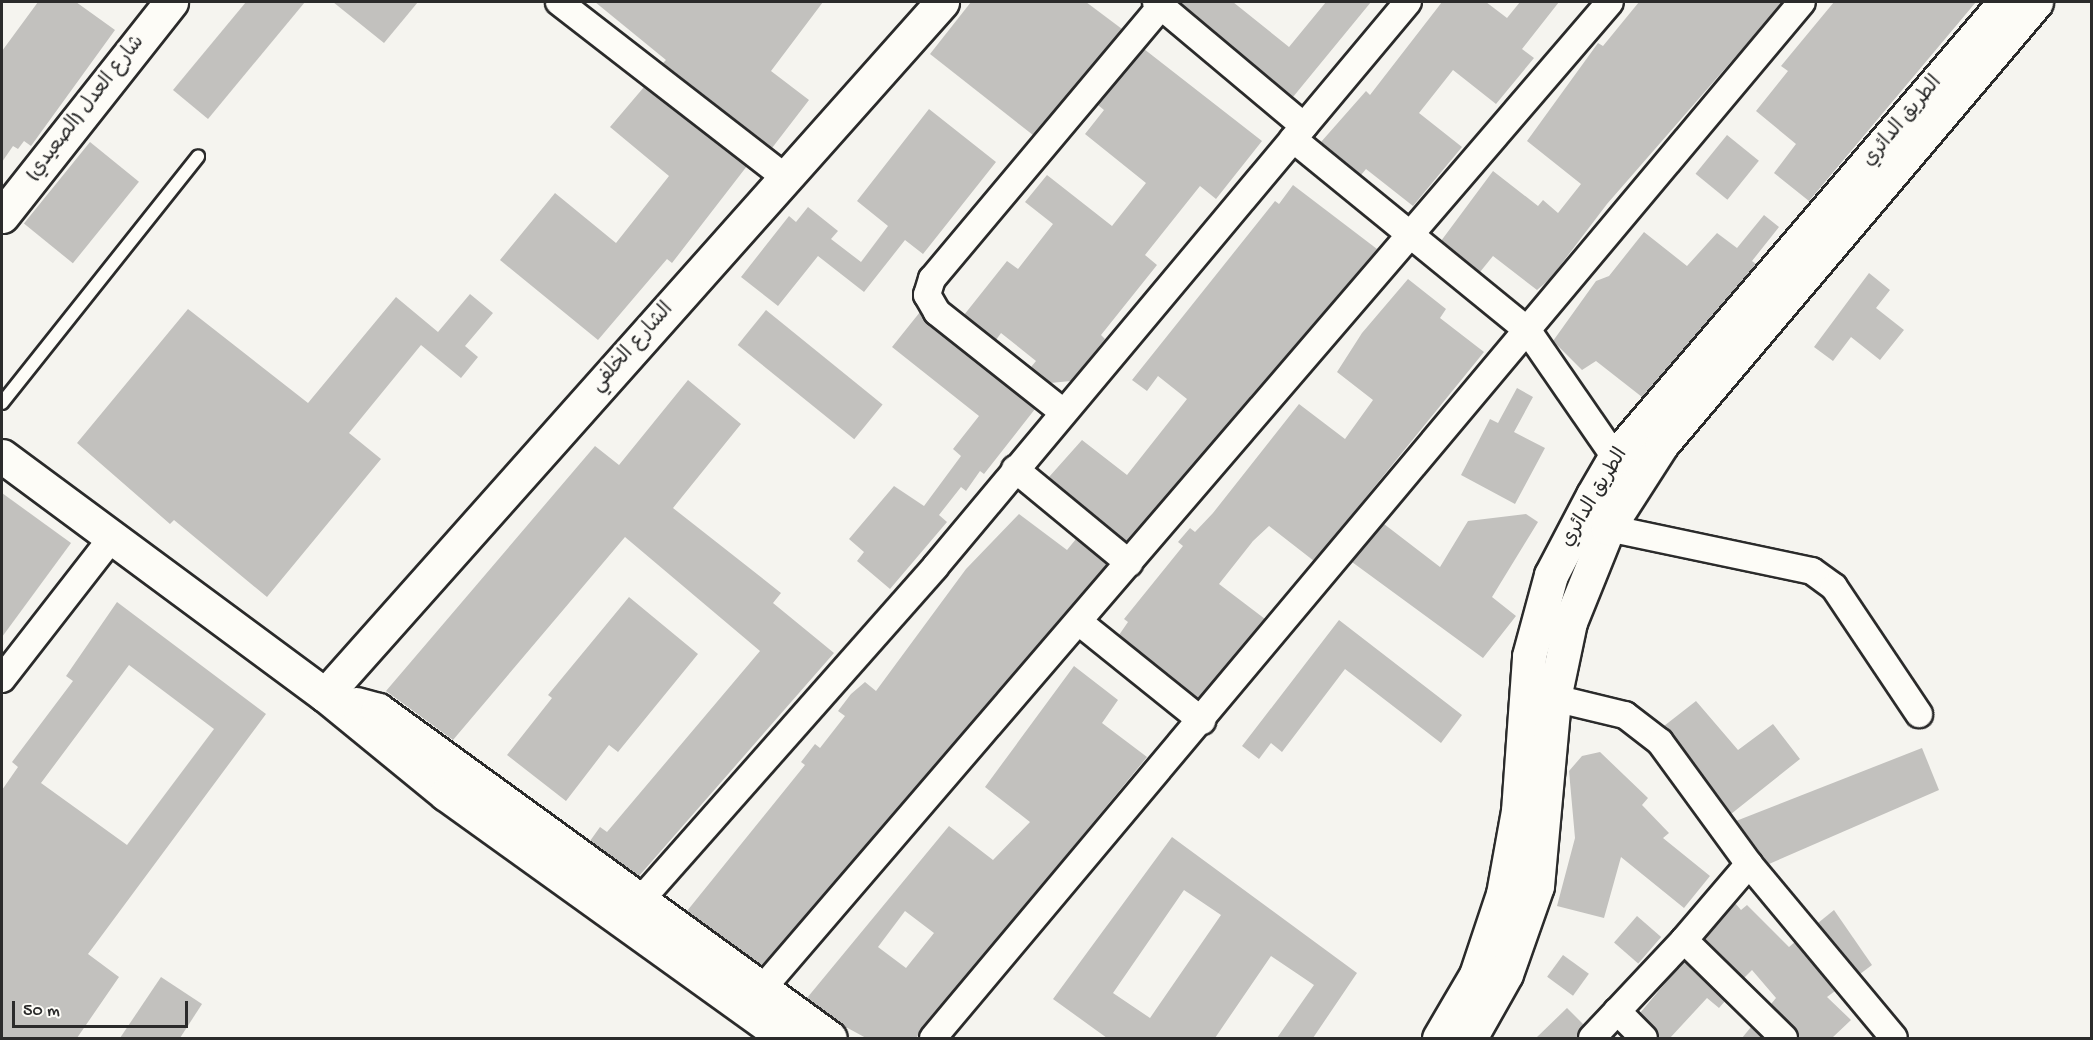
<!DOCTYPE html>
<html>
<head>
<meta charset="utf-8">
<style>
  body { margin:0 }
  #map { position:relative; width:2093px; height:1040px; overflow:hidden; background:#f5f4ef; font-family:"Gochi Hand","Playpen Sans Arabic",sans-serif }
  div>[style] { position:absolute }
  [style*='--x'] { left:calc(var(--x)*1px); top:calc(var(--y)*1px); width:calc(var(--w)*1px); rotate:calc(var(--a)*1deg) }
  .building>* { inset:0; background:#c2c1be; transform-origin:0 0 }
  .roads { filter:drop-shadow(2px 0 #2b2b2b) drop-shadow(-2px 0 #2b2b2b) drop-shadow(0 2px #2b2b2b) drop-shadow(0 -2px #2b2b2b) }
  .lane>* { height:12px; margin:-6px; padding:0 6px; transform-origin:6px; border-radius:6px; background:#fdfcf7 }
  .street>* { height:26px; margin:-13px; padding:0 13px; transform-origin:13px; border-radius:13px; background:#fdfcf7 }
  .secondary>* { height:33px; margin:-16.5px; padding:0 16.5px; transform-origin:16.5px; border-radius:16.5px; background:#fdfcf7 }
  span { translate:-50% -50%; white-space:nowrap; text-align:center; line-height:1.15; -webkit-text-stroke:5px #fdfcf7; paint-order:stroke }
  .street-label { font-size:20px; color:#2b2b2b }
  .frame { position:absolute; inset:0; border:3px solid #2b2b2b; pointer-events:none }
  .scale { position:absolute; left:12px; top:1001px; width:176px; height:27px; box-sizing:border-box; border:3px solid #2b2b2b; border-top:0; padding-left:8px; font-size:18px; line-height:21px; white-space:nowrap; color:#2b2b2b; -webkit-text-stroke:4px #fdfcf7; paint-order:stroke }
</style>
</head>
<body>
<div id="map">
  <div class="building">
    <i style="clip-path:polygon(38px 2px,76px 2px,115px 30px,31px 146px,24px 141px,18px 149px,13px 146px,2px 162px,2px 51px)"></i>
    <i style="clip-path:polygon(246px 2px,305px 2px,208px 119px,173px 90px)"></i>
    <i style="clip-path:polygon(333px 2px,418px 2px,384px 43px)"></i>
    <i style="clip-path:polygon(595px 2px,823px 2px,771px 71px,809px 100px,772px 148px,663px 63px,666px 60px)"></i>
    <i style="clip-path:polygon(971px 2px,1086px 2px,1122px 29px,1033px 135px,930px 54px)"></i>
    <i style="clip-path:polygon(1179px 2px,1233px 2px,1289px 47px,1326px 2px,1371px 2px,1293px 97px)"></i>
    <i style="clip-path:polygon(1442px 2px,1486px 2px,1507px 18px,1520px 2px,1559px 2px,1522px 49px,1534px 58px,1496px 104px,1453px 70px,1419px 113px,1462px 147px,1413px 206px,1366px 169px,1361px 175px,1321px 142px,1366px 91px,1370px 95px)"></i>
    <i style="clip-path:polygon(1639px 2px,1783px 2px,1607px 204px,1550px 279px,1537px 290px,1493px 256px,1480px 272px,1441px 241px,1493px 171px,1538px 206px,1543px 200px,1558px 213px,1581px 184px,1527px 141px,1598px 43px,1603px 46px)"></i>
    <i style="clip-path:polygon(1834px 2px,1976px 2px,1809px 201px,1774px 173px,1796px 144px,1756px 111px,1788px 71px,1781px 66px)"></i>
    <i style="clip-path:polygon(1144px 49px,1262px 141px,1216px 199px,1200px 186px,1145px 255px,1157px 265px,1101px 335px,1105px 339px,1071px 381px,1050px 383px,1031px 367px,1036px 361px,1001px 333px,996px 340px,964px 315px,1007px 261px,1018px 269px,1053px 224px,1025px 202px,1047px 175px,1112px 226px,1146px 183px,1085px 134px,1104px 110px,1098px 105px)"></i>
    <i style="clip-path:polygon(644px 87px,747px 166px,672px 263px,667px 259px,598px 340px,500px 260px,555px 193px,616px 243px,669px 176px,610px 127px)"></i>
    <i style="clip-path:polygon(929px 109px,996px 162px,923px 254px,905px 240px,864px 292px,818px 256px,778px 306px,741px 277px,789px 216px,796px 222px,808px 207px,838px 231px,831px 239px,861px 262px,888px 226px,857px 201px)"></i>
    <i style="left:1727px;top:135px;width:41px;height:50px;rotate:39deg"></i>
    <i style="left:90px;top:142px;width:63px;height:105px;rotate:39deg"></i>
    <i style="clip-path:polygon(1293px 185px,1377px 249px,1127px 542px,1049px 477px,1082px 440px,1127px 475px,1187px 399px,1158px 376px,1147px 391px,1132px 380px,1275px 201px,1279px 204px)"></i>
    <i style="clip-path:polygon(1764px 215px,1779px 227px,1752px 261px,1756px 264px,1642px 397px,1596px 361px,1582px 370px,1553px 341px,1596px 281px,1609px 276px,1644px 232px,1687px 266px,1717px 233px,1737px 248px)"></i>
    <i style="clip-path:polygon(1869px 273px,1890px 290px,1876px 308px,1904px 330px,1880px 360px,1851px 337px,1833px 361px,1814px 347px)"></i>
    <i style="clip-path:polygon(1408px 279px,1446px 309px,1440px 318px,1484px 352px,1314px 561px,1269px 526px,1253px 541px,1219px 584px,1265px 619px,1198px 699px,1119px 635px,1128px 622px,1124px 619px,1183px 546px,1178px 542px,1190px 528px,1195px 532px,1213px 513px,1299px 404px,1345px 439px,1373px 400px,1337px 372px,1362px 333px)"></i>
    <i style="clip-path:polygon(470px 294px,493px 313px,465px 346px,478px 357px,461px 378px,421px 345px,349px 433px,381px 459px,267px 597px,174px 520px,170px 524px,77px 443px,188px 309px,308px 403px,396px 297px,438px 332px)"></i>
    <i style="left:766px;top:310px;width:150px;height:45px;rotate:39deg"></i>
    <i style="clip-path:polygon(920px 312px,1035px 409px,984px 474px,980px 471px,966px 491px,961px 487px,939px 515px,947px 522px,890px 589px,857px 561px,864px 552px,849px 539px,894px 486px,924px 506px,961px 456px,953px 449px,979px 416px,892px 347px)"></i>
    <i style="clip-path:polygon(688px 380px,741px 424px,673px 508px,781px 593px,773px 603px,834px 653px,639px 876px,590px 841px,600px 827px,607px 832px,760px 651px,625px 537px,453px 740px,386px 691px,595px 446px,619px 465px)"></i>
    <i style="clip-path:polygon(1517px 388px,1533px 397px,1514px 432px,1545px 448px,1515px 504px,1461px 475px,1490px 419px,1498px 423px)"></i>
    <i style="clip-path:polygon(2px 493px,71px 543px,2px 637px)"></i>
    <i style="clip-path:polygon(1019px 514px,1067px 550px,1076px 539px,1107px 564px,762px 966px,687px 911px,805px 765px,801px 762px,815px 744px,820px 748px,845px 716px,838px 711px,851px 694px,865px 682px,876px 691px,966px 569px)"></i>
    <i style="clip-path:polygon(1526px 514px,1538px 522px,1492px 597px,1516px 616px,1483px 658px,1352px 562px,1384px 524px,1440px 567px,1468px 521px)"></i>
    <i style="clip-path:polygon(629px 597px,698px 654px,618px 752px,609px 745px,566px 801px,507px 755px,552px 698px,548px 695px)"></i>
    <i style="clip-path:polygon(evenodd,117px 602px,266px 714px,88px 954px,119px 977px,77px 1038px,2px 1038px,2px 790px,18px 767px,12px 762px,73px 681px,66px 676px,117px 602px,129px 665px,214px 729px,127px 845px,41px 783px,129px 665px)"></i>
    <i style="clip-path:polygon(1339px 620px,1462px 715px,1441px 743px,1345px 669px,1282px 752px,1271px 743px,1259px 759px,1242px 746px)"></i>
    <i style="clip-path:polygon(evenodd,1074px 666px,1118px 700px,1102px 723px,1147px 757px,916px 1038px,866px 1038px,844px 1026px,807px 998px,949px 826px,993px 860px,1030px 822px,985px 787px,1074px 666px,905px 911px,934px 933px,906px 968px,878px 947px,905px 911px)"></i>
    <i style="clip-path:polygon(1696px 701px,1738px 750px,1773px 724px,1800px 759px,1731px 814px,1664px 726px)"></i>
    <i style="clip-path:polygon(1922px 748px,1939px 790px,1769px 864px,1736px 821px)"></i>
    <i style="clip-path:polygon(1600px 752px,1648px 798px,1642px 805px,1669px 833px,1663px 838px,1710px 876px,1684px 908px,1621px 857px,1604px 918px,1557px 906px,1575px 838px,1569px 771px,1582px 756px)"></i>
    <i style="clip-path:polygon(evenodd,1172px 837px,1357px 973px,1313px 1038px,1277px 1038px,1314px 985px,1271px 956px,1215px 1038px,1107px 1038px,1053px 999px,1172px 837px,1184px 890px,1221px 915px,1150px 1018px,1113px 993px,1184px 890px)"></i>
    <i style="clip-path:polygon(1735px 903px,1741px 910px,1747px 905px,1789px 947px,1795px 942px,1835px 991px,1827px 997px,1851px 1020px,1832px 1038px,1799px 1038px,1771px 1004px,1776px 998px,1752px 970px,1744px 978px,1705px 939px)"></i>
    <i style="clip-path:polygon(1834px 910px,1872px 965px,1860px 974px,1818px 923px)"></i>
    <i style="left:1637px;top:916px;width:32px;height:35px;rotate:41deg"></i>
    <i style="left:1563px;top:955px;width:32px;height:27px;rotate:36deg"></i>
    <i style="clip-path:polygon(1684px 961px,1725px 1001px,1719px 1008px,1707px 998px,1670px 1038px,1659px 1038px,1640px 1013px)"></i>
    <i style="clip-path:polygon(161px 977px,202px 1004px,180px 1038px,120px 1038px)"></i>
    <i style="clip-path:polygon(1567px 1008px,1584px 1025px,1577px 1038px,1536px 1038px)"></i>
    <i style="clip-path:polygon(1751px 1027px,1763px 1038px,1742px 1038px)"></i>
  </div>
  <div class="roads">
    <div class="lane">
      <i style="--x:2;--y:403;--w:315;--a:-51.5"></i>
    </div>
    <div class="street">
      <i style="--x:559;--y:2;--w:286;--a:37.8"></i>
      <i style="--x:1156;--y:2;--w:193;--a:40"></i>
      <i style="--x:1293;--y:139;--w:303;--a:39.2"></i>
      <i style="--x:1528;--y:331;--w:153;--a:55.4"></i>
      <i style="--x:1063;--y:412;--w:161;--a:-141.6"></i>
      <i style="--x:937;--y:312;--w:20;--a:-120"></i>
      <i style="--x:927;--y:295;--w:17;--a:-73"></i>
      <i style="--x:932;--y:279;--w:356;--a:-50"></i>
      <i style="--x:1015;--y:469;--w:148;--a:39.5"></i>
      <i style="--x:1608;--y:528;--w:208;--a:11.9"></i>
      <i style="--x:1812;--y:571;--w:27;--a:36"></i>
      <i style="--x:1834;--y:587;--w:153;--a:56.2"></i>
      <i style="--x:1079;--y:622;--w:158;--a:38.8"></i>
      <i style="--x:2;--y:679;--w:177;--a:-52.1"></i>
      <i style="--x:1554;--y:698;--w:73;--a:13.5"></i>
      <i style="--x:1625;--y:715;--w:44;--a:37.6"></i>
      <i style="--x:1660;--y:742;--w:151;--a:53.9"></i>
      <i style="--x:1749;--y:864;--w:226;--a:50.2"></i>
      <i style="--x:1749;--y:864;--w:100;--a:130.5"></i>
      <i style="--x:1684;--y:940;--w:140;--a:44.4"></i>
      <i style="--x:639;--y:902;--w:447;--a:-48.5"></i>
      <i style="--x:935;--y:567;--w:737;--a:-50.07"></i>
      <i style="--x:762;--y:989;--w:1301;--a:-49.33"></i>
      <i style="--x:1617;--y:1011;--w:38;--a:45"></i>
      <i style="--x:933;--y:1038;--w:1352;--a:-50.01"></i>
      <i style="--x:1592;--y:1038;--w:134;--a:-46.8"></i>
    </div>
    <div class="secondary">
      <i style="--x:2;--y:216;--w:273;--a:-51.7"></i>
      <i style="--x:2;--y:456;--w:402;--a:36.5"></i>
      <i style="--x:325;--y:695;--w:156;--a:39.3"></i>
      <i style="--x:446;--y:794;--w:418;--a:35.7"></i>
      <i style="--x:325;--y:695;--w:928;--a:-48.32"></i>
      <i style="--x:356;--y:704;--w:23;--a:15"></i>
      <i style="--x:378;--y:710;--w:558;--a:35.97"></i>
      <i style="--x:1439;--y:1038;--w:73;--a:-59.6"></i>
      <i style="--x:1476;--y:975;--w:85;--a:-71.6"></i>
      <i style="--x:1503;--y:894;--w:84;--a:-79.8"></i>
      <i style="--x:1518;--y:811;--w:155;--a:-85.9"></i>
      <i style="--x:1529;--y:656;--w:84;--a:-74.8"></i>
      <i style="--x:1551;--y:575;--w:90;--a:-62.3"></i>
      <i style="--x:1593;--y:495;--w:44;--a:-59.9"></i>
      <i style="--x:1615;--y:457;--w:599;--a:-49.4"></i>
      <i style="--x:1470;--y:1038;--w:73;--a:-60.6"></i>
      <i style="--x:1506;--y:974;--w:93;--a:-70.6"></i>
      <i style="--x:1537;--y:886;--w:189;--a:-84.8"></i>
      <i style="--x:1554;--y:698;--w:78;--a:-78.1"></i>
      <i style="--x:1570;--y:622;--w:101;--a:-68"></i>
      <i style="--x:1608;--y:528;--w:100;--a:-57.3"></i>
      <i style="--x:1662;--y:444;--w:579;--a:-49.76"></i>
    </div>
  </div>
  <div class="street-label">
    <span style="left:86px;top:109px;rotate:-52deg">شارع العدل (الصعيدي)</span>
    <span style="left:1903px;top:122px;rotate:-50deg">الطريق الدائري</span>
    <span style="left:633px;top:348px;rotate:-48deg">الشارع الخلفي</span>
    <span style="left:1595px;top:498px;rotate:-59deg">الطريق الدائري</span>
  </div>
  <div class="frame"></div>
  <div class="scale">50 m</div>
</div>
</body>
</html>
